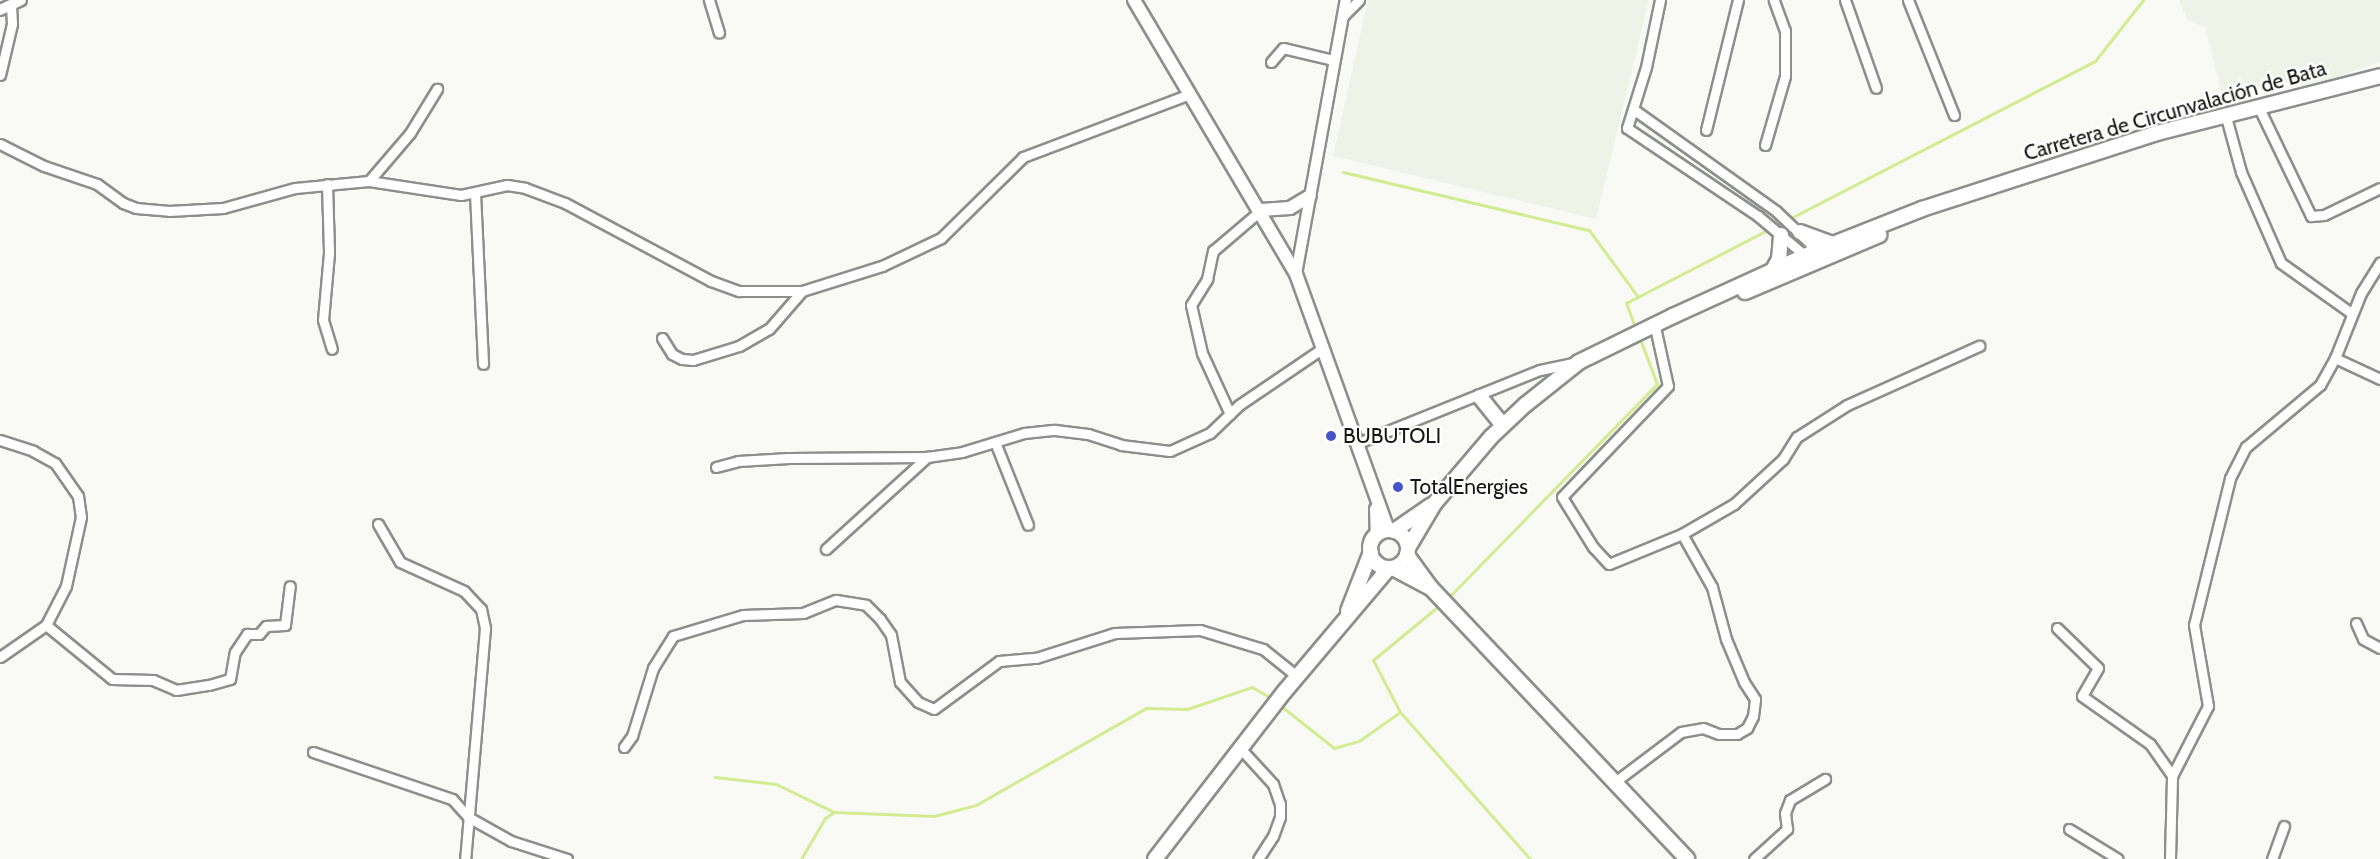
<!DOCTYPE html>
<html>
<head>
<meta charset="utf-8">
<style>
  body { margin:0 }
  #map { position:relative; width:2380px; height:859px; overflow:hidden; background:#f9faf6; font-family:Cabin,sans-serif }
  div>[style] { position:absolute }
  [style*='--x'] { left:calc(var(--x)*1px); top:calc(var(--y)*1px); width:calc(var(--w)*1px); rotate:calc(var(--a)*1deg) }
  .built>* { inset:0; background:#eff3e7 }
  .stream>* { height:3px; margin:-1.5px; padding:0 1.5px; transform-origin:1.5px; border-radius:1.5px; background:#d3ec92 }
  .roads { filter:drop-shadow(2px 0 #8d8f8b) drop-shadow(-2px 0 #8d8f8b) drop-shadow(0 2px #8d8f8b) drop-shadow(0 -2px #8d8f8b) }
  .minor>* { height:9px; margin:-4.5px; padding:0 4.5px; transform-origin:4.5px; border-radius:4.5px; background:#fff }
  .tertiary>* { height:10px; margin:-5px; padding:0 5px; transform-origin:5px; border-radius:5px; background:#fff }
  .secondary>* { height:12px; margin:-6px; padding:0 6px; transform-origin:6px; border-radius:6px; background:#fff }
  .primary>* { height:14px; margin:-7px; padding:0 7px; transform-origin:7px; border-radius:7px; background:#fff }
  .primary>.ring { margin:-7px; padding:0; box-sizing:content-box; background:none; border:14px solid #fff; border-radius:50% }
  .dots>* { width:16px; height:16px; translate:-50% -50%; box-sizing:border-box; border:3px solid #fff; border-radius:50% }
  span { translate:-50% -50%; white-space:nowrap; text-align:center; line-height:1.15; -webkit-text-stroke:4.5px #fff; paint-order:stroke }
  .street-label { font-size:21px; color:#151514 }
  .poi-label { font-size:21px; color:#151514 }
  .left { translate:0 -50%; text-align:left }
</style>
</head>
<body>
<div id="map">
  <div class="built">
    <i style="clip-path:polygon(1368px 0,1649px 0,1596px 219px,1333px 156px)"></i>
    <i style="clip-path:polygon(2179px 0,2380px 0,2380px 62px,2328px 80px,2293px 85px,2284px 81px,2223px 97px,2205px 27px,2187px 20px)"></i>
  </div>
  <div class="stream">
    <i style="--x:1343;--y:172;--w:253;--a:13.3"></i>
    <i style="--x:1589;--y:230;--w:83;--a:53.8"></i>
    <i style="--x:1636;--y:330;--w:29;--a:-110"></i>
    <i style="--x:1626;--y:303;--w:528;--a:-27.29"></i>
    <i style="--x:2095;--y:61;--w:78;--a:-51.8"></i>
    <i style="--x:1446;--y:600;--w:302;--a:-45.7"></i>
    <i style="--x:1657;--y:384;--w:48;--a:-110.7"></i>
    <i style="--x:1281;--y:706;--w:68;--a:38.4"></i>
    <i style="--x:1334;--y:748;--w:26;--a:-16"></i>
    <i style="--x:1359;--y:741;--w:50;--a:-35.3"></i>
    <i style="--x:1400;--y:712;--w:59;--a:-117.4"></i>
    <i style="--x:1373;--y:660;--w:88;--a:-39.5"></i>
    <i style="--x:1400;--y:712;--w:196;--a:48.5"></i>
    <i style="--x:715;--y:777;--w:61;--a:6.5"></i>
    <i style="--x:776;--y:784;--w:64;--a:25.8"></i>
    <i style="--x:801;--y:859;--w:48;--a:-59.7"></i>
    <i style="--x:825;--y:818;--w:11;--a:-34"></i>
    <i style="--x:834;--y:812;--w:100;--a:2.3"></i>
    <i style="--x:934;--y:816;--w:43;--a:-14.7"></i>
    <i style="--x:976;--y:805;--w:196;--a:-29.7"></i>
    <i style="--x:1146;--y:708;--w:41;--a:1.4"></i>
    <i style="--x:1187;--y:709;--w:69;--a:-18.7"></i>
    <i style="--x:1252;--y:687;--w:24;--a:30"></i>
  </div>
  <div class="roads">
    <div class="minor">
      <i style="--x:709;--y:0;--w:34;--a:73"></i>
      <i style="--x:1660;--y:0;--w:68;--a:101.8"></i>
      <i style="--x:1646;--y:67;--w:64;--a:107.3"></i>
      <i style="--x:1627;--y:128;--w:158;--a:33.9"></i>
      <i style="--x:1758;--y:216;--w:67;--a:40.1"></i>
      <i style="--x:1845;--y:0;--w:93;--a:70.6"></i>
      <i style="--x:1908;--y:0;--w:124;--a:68.2"></i>
      <i style="--x:1342;--y:17;--w:24;--a:-45"></i>
      <i style="--x:1271;--y:62;--w:18;--a:-49"></i>
      <i style="--x:1283;--y:48;--w:51;--a:13.5"></i>
      <i style="--x:0;--y:75;--w:52;--a:-76.8"></i>
      <i style="--x:12;--y:24;--w:18;--a:-93"></i>
      <i style="--x:2259;--y:108;--w:120;--a:64.3"></i>
      <i style="--x:2311;--y:216;--w:13;--a:-4"></i>
      <i style="--x:2324;--y:215;--w:62;--a:-25.7"></i>
      <i style="--x:1633;--y:109;--w:176;--a:35.5"></i>
      <i style="--x:1776;--y:211;--w:62;--a:43.7"></i>
      <i style="--x:2226;--y:117;--w:57;--a:74.7"></i>
      <i style="--x:2241;--y:172;--w:99;--a:66.3"></i>
      <i style="--x:2281;--y:263;--w:86;--a:35.5"></i>
      <i style="--x:1706;--y:130;--w:134;--a:-76.2"></i>
      <i style="--x:0;--y:144;--w:49;--a:26.6"></i>
      <i style="--x:44;--y:166;--w:56;--a:18.8"></i>
      <i style="--x:97;--y:184;--w:32;--a:36"></i>
      <i style="--x:123;--y:203;--w:14;--a:21"></i>
      <i style="--x:136;--y:208;--w:33;--a:5"></i>
      <i style="--x:169;--y:211;--w:54;--a:-3.2"></i>
      <i style="--x:223;--y:208;--w:75;--a:-15.5"></i>
      <i style="--x:295;--y:188;--w:74;--a:-5.4"></i>
      <i style="--x:369;--y:181;--w:63;--a:-49.5"></i>
      <i style="--x:410;--y:133;--w:52;--a:-58.5"></i>
      <i style="--x:1765;--y:145;--w:72;--a:-73.8"></i>
      <i style="--x:1785;--y:76;--w:45;--a:-90"></i>
      <i style="--x:1785;--y:31;--w:33;--a:-110"></i>
      <i style="--x:369;--y:181;--w:93;--a:8.7"></i>
      <i style="--x:461;--y:195;--w:47;--a:-12.3"></i>
      <i style="--x:507;--y:185;--w:18;--a:9"></i>
      <i style="--x:525;--y:188;--w:43;--a:20.6"></i>
      <i style="--x:565;--y:203;--w:166;--a:28.1"></i>
      <i style="--x:711;--y:281;--w:30;--a:20"></i>
      <i style="--x:739;--y:291;--w:63;--a:0"></i>
      <i style="--x:802;--y:291;--w:84;--a:-17.4"></i>
      <i style="--x:882;--y:266;--w:65;--a:-25.4"></i>
      <i style="--x:941;--y:238;--w:115;--a:-44.6"></i>
      <i style="--x:1023;--y:157;--w:178;--a:-20.7"></i>
      <i style="--x:327;--y:184;--w:69;--a:88.3"></i>
      <i style="--x:329;--y:253;--w:67;--a:95.1"></i>
      <i style="--x:323;--y:320;--w:30;--a:73"></i>
      <i style="--x:475;--y:193;--w:171;--a:87.3"></i>
      <i style="--x:1655;--y:327;--w:60;--a:77.6"></i>
      <i style="--x:1668;--y:386;--w:153;--a:133.7"></i>
      <i style="--x:1562;--y:497;--w:59;--a:58.2"></i>
      <i style="--x:1593;--y:547;--w:23;--a:47"></i>
      <i style="--x:1609;--y:564;--w:79;--a:-22.3"></i>
      <i style="--x:1682;--y:534;--w:60;--a:-30"></i>
      <i style="--x:1734;--y:504;--w:67;--a:-42.6"></i>
      <i style="--x:1783;--y:459;--w:26;--a:-58"></i>
      <i style="--x:1797;--y:437;--w:59;--a:-32.6"></i>
      <i style="--x:1847;--y:405;--w:145;--a:-24.1"></i>
      <i style="--x:662;--y:338;--w:19;--a:58"></i>
      <i style="--x:672;--y:354;--w:11;--a:27"></i>
      <i style="--x:682;--y:359;--w:11;--a:5"></i>
      <i style="--x:693;--y:360;--w:48;--a:-16.9"></i>
      <i style="--x:739;--y:346;--w:34;--a:-30"></i>
      <i style="--x:769;--y:329;--w:50;--a:-49"></i>
      <i style="--x:2335;--y:358;--w:50;--a:25"></i>
      <i style="--x:1230;--y:414;--w:67;--a:-114.7"></i>
      <i style="--x:1202;--y:353;--w:49;--a:-102.9"></i>
      <i style="--x:1191;--y:305;--w:31;--a:-58"></i>
      <i style="--x:1207;--y:279;--w:29;--a:-78"></i>
      <i style="--x:1213;--y:251;--w:63;--a:-40.5"></i>
      <i style="--x:0;--y:440;--w:35;--a:18"></i>
      <i style="--x:33;--y:451;--w:25;--a:29"></i>
      <i style="--x:55;--y:463;--w:40;--a:55.1"></i>
      <i style="--x:78;--y:496;--w:21;--a:82"></i>
      <i style="--x:81;--y:517;--w:71;--a:102.3"></i>
      <i style="--x:66;--y:586;--w:44;--a:117.1"></i>
      <i style="--x:46;--y:625;--w:56;--a:145.2"></i>
      <i style="--x:995;--y:442;--w:89;--a:68.3"></i>
      <i style="--x:1358;--y:443;--w:196;--a:-21.9"></i>
      <i style="--x:1540;--y:370;--w:35;--a:-12"></i>
      <i style="--x:716;--y:467;--w:23;--a:-15"></i>
      <i style="--x:738;--y:461;--w:51;--a:-3.4"></i>
      <i style="--x:789;--y:458;--w:138;--a:-0.4"></i>
      <i style="--x:927;--y:457;--w:35;--a:-8"></i>
      <i style="--x:962;--y:452;--w:65;--a:-17"></i>
      <i style="--x:1024;--y:433;--w:31;--a:-6"></i>
      <i style="--x:1055;--y:430;--w:33;--a:7"></i>
      <i style="--x:1088;--y:434;--w:35;--a:18"></i>
      <i style="--x:1121;--y:445;--w:49;--a:7"></i>
      <i style="--x:1170;--y:451;--w:44;--a:-24.2"></i>
      <i style="--x:1210;--y:433;--w:40;--a:-44"></i>
      <i style="--x:1239;--y:405;--w:102;--a:-34.2"></i>
      <i style="--x:378;--y:524;--w:44;--a:59.9"></i>
      <i style="--x:400;--y:562;--w:70;--a:24.4"></i>
      <i style="--x:464;--y:591;--w:25;--a:47"></i>
      <i style="--x:481;--y:609;--w:19;--a:78"></i>
      <i style="--x:485;--y:628;--w:232;--a:94.9"></i>
      <i style="--x:826;--y:549;--w:137;--a:-42.3"></i>
      <i style="--x:2356;--y:623;--w:17;--a:66"></i>
      <i style="--x:2363;--y:639;--w:19;--a:28"></i>
      <i style="--x:46;--y:625;--w:85;--a:39.3"></i>
      <i style="--x:112;--y:679;--w:41;--a:1.4"></i>
      <i style="--x:153;--y:680;--w:25;--a:23"></i>
      <i style="--x:176;--y:690;--w:33;--a:-9"></i>
      <i style="--x:209;--y:685;--w:22;--a:-16"></i>
      <i style="--x:230;--y:679;--w:27;--a:-80"></i>
      <i style="--x:235;--y:652;--w:22;--a:-56"></i>
      <i style="--x:247;--y:634;--w:12;--a:0"></i>
      <i style="--x:259;--y:634;--w:11;--a:-49"></i>
      <i style="--x:266;--y:626;--w:19;--a:-3"></i>
      <i style="--x:285;--y:625;--w:39;--a:-83"></i>
      <i style="--x:2057;--y:628;--w:57;--a:44.3"></i>
      <i style="--x:2098;--y:668;--w:32;--a:120"></i>
      <i style="--x:2082;--y:696;--w:83;--a:35.2"></i>
      <i style="--x:2150;--y:744;--w:39;--a:55"></i>
      <i style="--x:624;--y:747;--w:14;--a:-54"></i>
      <i style="--x:632;--y:736;--w:71;--a:-72.8"></i>
      <i style="--x:653;--y:668;--w:38;--a:-58"></i>
      <i style="--x:673;--y:636;--w:73;--a:-16.7"></i>
      <i style="--x:743;--y:615;--w:60;--a:-1.9"></i>
      <i style="--x:803;--y:613;--w:35;--a:-22"></i>
      <i style="--x:836;--y:600;--w:30;--a:9"></i>
      <i style="--x:866;--y:605;--w:20;--a:45"></i>
      <i style="--x:880;--y:619;--w:19;--a:55"></i>
      <i style="--x:891;--y:635;--w:48;--a:79.2"></i>
      <i style="--x:900;--y:682;--w:27;--a:48"></i>
      <i style="--x:918;--y:702;--w:17;--a:24"></i>
      <i style="--x:934;--y:709;--w:81;--a:-36.4"></i>
      <i style="--x:999;--y:661;--w:37;--a:-5"></i>
      <i style="--x:1036;--y:658;--w:83;--a:-17.6"></i>
      <i style="--x:1115;--y:633;--w:85;--a:-2"></i>
      <i style="--x:1200;--y:630;--w:66;--a:16.8"></i>
      <i style="--x:1263;--y:649;--w:45;--a:38.7"></i>
      <i style="--x:1240;--y:748;--w:49;--a:47.5"></i>
      <i style="--x:1273;--y:784;--w:21;--a:71"></i>
      <i style="--x:1280;--y:804;--w:13;--a:90"></i>
      <i style="--x:1280;--y:817;--w:20;--a:110"></i>
      <i style="--x:1273;--y:836;--w:27;--a:123"></i>
      <i style="--x:313;--y:752;--w:147;--a:18.7"></i>
      <i style="--x:452;--y:799;--w:24;--a:48"></i>
      <i style="--x:468;--y:817;--w:49;--a:29.2"></i>
      <i style="--x:511;--y:841;--w:59;--a:17.8"></i>
      <i style="--x:1616;--y:781;--w:81;--a:-37"></i>
      <i style="--x:1681;--y:732;--w:22;--a:-10"></i>
      <i style="--x:1703;--y:728;--w:17;--a:21"></i>
      <i style="--x:1719;--y:734;--w:18;--a:0"></i>
      <i style="--x:1737;--y:734;--w:12;--a:-31"></i>
      <i style="--x:1747;--y:728;--w:13;--a:-63"></i>
      <i style="--x:1753;--y:716;--w:17;--a:-83"></i>
      <i style="--x:1755;--y:699;--w:20;--a:-123"></i>
      <i style="--x:1744;--y:682;--w:47;--a:-112.7"></i>
      <i style="--x:1726;--y:639;--w:54;--a:-105.1"></i>
      <i style="--x:1712;--y:587;--w:61;--a:-119.5"></i>
      <i style="--x:2069;--y:829;--w:57;--a:31.5"></i>
      <i style="--x:1754;--y:859;--w:45;--a:-42.3"></i>
      <i style="--x:1787;--y:829;--w:16;--a:-97"></i>
      <i style="--x:1785;--y:813;--w:14;--a:-69"></i>
      <i style="--x:1790;--y:800;--w:41;--a:-31"></i>
      <i style="--x:2170;--y:859;--w:83;--a:-88.6"></i>
      <i style="--x:2172;--y:776;--w:79;--a:-62.8"></i>
      <i style="--x:2208;--y:706;--w:82;--a:-99.8"></i>
      <i style="--x:2194;--y:625;--w:151;--a:-76.2"></i>
      <i style="--x:2230;--y:478;--w:35;--a:-63"></i>
      <i style="--x:2246;--y:447;--w:97;--a:-40"></i>
      <i style="--x:2320;--y:385;--w:31;--a:-61"></i>
      <i style="--x:2335;--y:358;--w:70;--a:-68.2"></i>
      <i style="--x:2361;--y:293;--w:36;--a:-58"></i>
      <i style="--x:2272;--y:859;--w:35;--a:-70"></i>
    </div>
    <div class="tertiary">
      <i style="--x:0;--y:10;--w:23;--a:-25"></i>
      <i style="--x:1296;--y:274;--w:279;--a:-79.7"></i>
    </div>
    <div class="secondary">
      <i style="--x:1134;--y:0;--w:318;--a:59.4"></i>
      <i style="--x:1296;--y:274;--w:272;--a:70.2"></i>
      <i style="--x:1261;--y:210;--w:29;--a:-4"></i>
      <i style="--x:1290;--y:208;--w:23;--a:-31"></i>
      <i style="--x:1376;--y:509;--w:26;--a:88"></i>
    </div>
    <div class="primary">
      <i style="--x:1800;--y:232;--w:35;--a:20"></i>
      <i style="--x:1773;--y:270;--w:13;--a:-61"></i>
      <i style="--x:1779;--y:259;--w:24;--a:-85"></i>
      <i style="--x:1745;--y:292;--w:146;--a:-23"></i>
      <i style="--x:1480;--y:397;--w:36;--a:51"></i>
      <i class="ring" style="left:1370px;top:530px;width:24px;height:24px"></i>
      <i style="--x:1394;--y:531;--w:44;--a:-34.8"></i>
      <i style="--x:1408;--y:548;--w:51;--a:-59.4"></i>
      <i style="--x:1434;--y:504;--w:88;--a:-49.6"></i>
      <i style="--x:1491;--y:437;--w:47;--a:-43.3"></i>
      <i style="--x:1525;--y:405;--w:69;--a:-38.5"></i>
      <i style="--x:1579;--y:362;--w:105;--a:-26.1"></i>
      <i style="--x:1673;--y:316;--w:159;--a:-24.5"></i>
      <i style="--x:1818;--y:250;--w:112;--a:-21.5"></i>
      <i style="--x:1922;--y:209;--w:247;--a:-17.9"></i>
      <i style="--x:2157;--y:133;--w:230;--a:-14.3"></i>
      <i style="--x:1407;--y:555;--w:41;--a:54"></i>
      <i style="--x:1431;--y:588;--w:373;--a:46.6"></i>
      <i style="--x:1393;--y:568;--w:40;--a:28"></i>
      <i style="--x:1348;--y:611;--w:63;--a:-68.7"></i>
      <i style="--x:1155;--y:859;--w:212;--a:-52.3"></i>
      <i style="--x:1285;--y:691;--w:161;--a:-49.8"></i>
    </div>
  </div>
  <div class="dots">
    <i style="left:1331px;top:436px;background:#4355c9"></i>
    <i style="left:1398px;top:487px;background:#4355c9"></i>
  </div>
  <div class="street-label">
    <span style="left:2175px;top:111px;rotate:-16deg">Carretera de Circunvalación de Bata</span>
  </div>
  <div class="poi-label">
    <span class="left" style="left:1343px;top:436px">BUBUTOLI</span>
    <span class="left" style="left:1410px;top:487px">TotalEnergies</span>
  </div>
</div>
</body>
</html>
